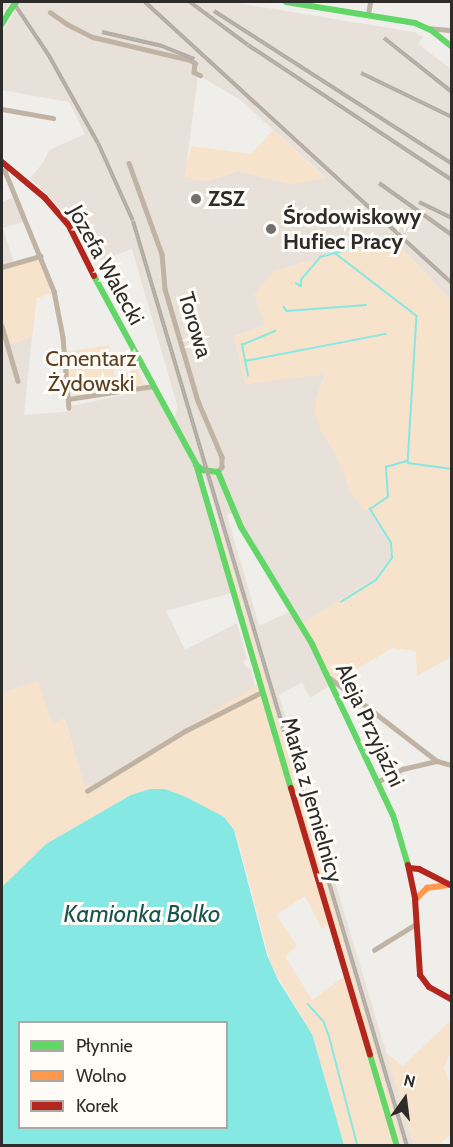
<!DOCTYPE html>
<html>
<head>
<meta charset="utf-8">
<style>
  body { margin:0 }
  #map { position:relative; width:453px; height:1147px; overflow:hidden; background:#f0eeeb; font-family:Cabin,sans-serif }
  div>[style] { position:absolute }
  [style*='--x'] { left:calc(var(--x)*1px); top:calc(var(--y)*1px); width:calc(var(--w)*1px); rotate:calc(var(--a)*1deg) }
  .built>* { inset:0; background:#e8e1da }
  .green>* { inset:0; background:#f7e2cb }
  .water>* { inset:0; background:#85e8e3 }
  .stream>* { height:1.5px; margin:-0.75px; padding:0 0.75px; transform-origin:0.75px; border-radius:0.75px; background:#85e8e3 }
  .street>* { height:4.5px; margin:-2.25px; padding:0 2.25px; transform-origin:2.25px; border-radius:2.25px; background:#c0b3a4 }
  .fast>* { height:6px; margin:-3px; padding:0 3px; transform-origin:3px; border-radius:3px; background:#63d668 }
  .slow>* { height:6px; margin:-3px; padding:0 3px; transform-origin:3px; border-radius:3px; background:#ff974d }
  .jam>* { height:6px; margin:-3px; padding:0 3px; transform-origin:3px; border-radius:3px; background:#b3261e }
  .rail>* { height:4px; margin-top:-2px; transform-origin:0; background:repeating-linear-gradient(90deg,#fffcf8 0 4.5px,#b2aba2 0 9px); box-sizing:border-box; border-block:2px solid #b2aba2 }
  .fast-bridge>* { height:6px; margin:-3px; padding:0 3px; transform-origin:3px; border-radius:3px; background:#63d668 }
  .dots>* { width:16px; height:16px; translate:-50% -50%; box-sizing:border-box; border:3px solid #fffcf8; border-radius:50% }
  span { translate:-50% -50%; white-space:nowrap; text-align:center; line-height:1.15; -webkit-text-stroke:6px #fffcf8; paint-order:stroke }
  .poi-label { font-size:22px; color:#2e2c2a; font-weight:700 }
  .left { translate:0 -50%; text-align:left }
  .street-label { font-size:22px; color:#2e2c2a }
  .park-label { font-size:22px; color:#5b401f }
  .water-label { font-size:24px; color:#165351; font-style:italic }
  .frame { position:absolute; inset:0; border:3px solid #2e2c2a; pointer-events:none }
  .legend { position:absolute; left:18px; top:1021px; width:210px; height:108px; box-sizing:border-box; background:#fffcf8; border:2px solid #aba9a6; margin:0; padding:8px 10px; list-style:none; font-size:18px; color:#2e2c2a }
  .legend li { display:flex; align-items:center; gap:12px; height:30px }
  .legend b { width:30px; border:2px solid #aba9a6 }
  .north { position:absolute; left:375px; top:1069px; width:60px; height:60px; -webkit-text-stroke:4px #fffcf8; paint-order:stroke; rotate:14deg; font-size:16px; font-weight:700; line-height:24px; text-align:center; color:#2e2c2a }
  .north::after { content:''; display:block; margin:auto; width:21px; height:27px; background:#2e2c2a; clip-path:polygon(50% 0,100% 100%,50% 72%,0 100%) }
</style>
</head>
<body>
<div id="map">
  <div class="built">
    <i style="clip-path:polygon(evenodd,2px 2px,231px 2px,414px 32px,423px 37px,418px 44px,451px 69px,451px 300px,391px 237px,274px 271px,265px 326px,234px 336px,245px 384px,326px 373px,316px 399px,320px 428px,338px 459px,351px 492px,364px 510px,368px 508px,389px 543px,391px 557px,375px 578px,300px 625px,331px 685px,310px 698px,302px 682px,279px 695px,414px 1145px,403px 1145px,203px 470px,199px 467px,232px 593px,166px 611px,185px 650px,237px 623px,247px 659px,243px 662px,246px 667px,251px 669px,255px 687px,92px 785px,84px 786px,65px 719px,52px 724px,38px 682px,2px 693px,2px 326px,7px 345px,32px 337px,24px 415px,64px 412px,72px 410px,72px 406px,154px 388px,172px 419px,176px 414px,177px 405px,132px 249px,93px 263px,67px 215px,30px 178px,43px 163px,49px 150px,85px 134px,69px 102px,2px 90px,2px 33px,14px 13px,8px 5px,2px 14px,2px 2px,198px 75px,239px 99px,325px 177px,290px 184px,238px 171px,208px 181px,185px 177px,198px 75px,2px 2px,233px 513px,291px 611px,261px 625px,259px 625px,227px 515px,233px 513px)"></i>
    <i style="clip-path:polygon(16px 197px,26px 221px,3px 228px,14px 263px,2px 267px,2px 202px)"></i>
  </div>
  <div class="green">
    <i style="clip-path:polygon(273px 130px,325px 178px,290px 184px,238px 171px,208px 181px,184px 177px,191px 146px,251px 154px)"></i>
    <i style="clip-path:polygon(391px 237px,451px 300px,451px 657px,417px 676px,416px 651px,392px 648px,331px 685px,300px 625px,375px 578px,391px 557px,389px 543px,368px 508px,364px 511px,351px 492px,338px 459px,320px 428px,315px 412px,316px 399px,326px 374px,245px 384px,234px 336px,265px 326px,254px 294px,274px 271px)"></i>
    <i style="clip-path:polygon(40px 256px,54px 293px,37px 298px,32px 337px,7px 345px,2px 326px,2px 267px)"></i>
    <i style="clip-path:polygon(109px 345px,115px 378px,138px 368px,143px 383px,147px 385px,74px 395px,69px 390px,66px 352px)"></i>
    <i style="clip-path:polygon(evenodd,221px 532px,330px 896px,403px 1145px,344px 1145px,312px 1034px,271px 965px,237px 836px,228px 821px,150px 789px,131px 795px,46px 844px,2px 887px,2px 693px,38px 681px,52px 724px,64px 718px,85px 786px,92px 785px,259px 684px,215px 534px,221px 532px,305px 896px,322px 929px,329px 924px,346px 975px,312px 1000px,285px 956px,297px 946px,276px 915px,305px 896px)"></i>
    <i style="clip-path:polygon(451px 1020px,451px 1052px,444px 1068px,451px 1085px,451px 1135px,438px 1145px,414px 1145px,386px 1053px,403px 1066px)"></i>
  </div>
  <div class="water">
    <i style="clip-path:polygon(evenodd,150px 789px,165px 789px,186px 797px,224px 817px,234px 830px,267px 955px,278px 980px,312px 1034px,344px 1145px,2px 1145px,2px 887px,46px 844px,131px 795px,150px 789px,20px 1022px,226px 1022px,226px 1128px,20px 1128px,20px 1022px)"></i>
  </div>
  <div class="stream">
    <i style="--x:335;--y:253;--w:103;--a:37.5"></i>
    <i style="--x:417;--y:316;--w:147;--a:93.5"></i>
    <i style="--x:408;--y:463;--w:44;--a:7.8"></i>
    <i style="--x:296;--y:283;--w:6;--a:31"></i>
    <i style="--x:301;--y:286;--w:6;--a:-90"></i>
    <i style="--x:301;--y:280;--w:30;--a:-50"></i>
    <i style="--x:320;--y:257;--w:64;--a:-14.5"></i>
    <i style="--x:284;--y:307;--w:5;--a:53"></i>
    <i style="--x:287;--y:311;--w:79;--a:-4.3"></i>
    <i style="--x:245;--y:361;--w:143;--a:-10.9"></i>
    <i style="--x:248;--y:376;--w:32;--a:-101"></i>
    <i style="--x:242;--y:345;--w:36;--a:-23"></i>
    <i style="--x:341;--y:602;--w:41;--a:-32.2"></i>
    <i style="--x:376;--y:580;--w:27;--a:-54"></i>
    <i style="--x:392;--y:558;--w:15;--a:-94"></i>
    <i style="--x:391;--y:543;--w:40;--a:-122"></i>
    <i style="--x:370;--y:509;--w:22;--a:-34"></i>
    <i style="--x:388;--y:497;--w:30;--a:-94"></i>
    <i style="--x:386;--y:467;--w:22;--a:-16"></i>
    <i style="--x:308;--y:1004;--w:24;--a:48"></i>
    <i style="--x:324;--y:1022;--w:14;--a:69"></i>
    <i style="--x:329;--y:1035;--w:115;--a:75.4"></i>
  </div>
  <div class="street">
    <i style="--x:50;--y:12;--w:21;--a:35"></i>
    <i style="--x:67;--y:24;--w:29;--a:27"></i>
    <i style="--x:93;--y:37;--w:100;--a:13.3"></i>
    <i style="--x:190;--y:60;--w:6;--a:31"></i>
    <i style="--x:195;--y:63;--w:9;--a:96"></i>
    <i style="--x:194;--y:72;--w:7;--a:27"></i>
    <i style="--x:368;--y:15;--w:13;--a:-81"></i>
    <i style="--x:427;--y:28;--w:25;--a:5"></i>
    <i style="--x:2;--y:109;--w:52;--a:10"></i>
    <i style="--x:129;--y:163;--w:97;--a:70.1"></i>
    <i style="--x:162;--y:254;--w:35;--a:85"></i>
    <i style="--x:165;--y:289;--w:117;--a:73.6"></i>
    <i style="--x:198;--y:401;--w:61;--a:66.8"></i>
    <i style="--x:222;--y:457;--w:10;--a:90"></i>
    <i style="--x:222;--y:467;--w:6;--a:129"></i>
    <i style="--x:7;--y:167;--w:4;--a:117"></i>
    <i style="--x:5;--y:171;--w:130;--a:67.8"></i>
    <i style="--x:54;--y:291;--w:47;--a:78.9"></i>
    <i style="--x:63;--y:337;--w:71;--a:85.2"></i>
    <i style="--x:2;--y:267;--w:40;--a:-16"></i>
    <i style="--x:2;--y:326;--w:57;--a:73.8"></i>
    <i style="--x:68;--y:399;--w:86;--a:-8.7"></i>
    <i style="--x:330;--y:678;--w:135;--a:37.8"></i>
    <i style="--x:437;--y:761;--w:16;--a:15"></i>
    <i style="--x:377;--y:782;--w:28;--a:-27"></i>
    <i style="--x:402;--y:769;--w:36;--a:-13"></i>
    <i style="--x:87;--y:791;--w:115;--a:-31.5"></i>
    <i style="--x:185;--y:731;--w:86;--a:-26.9"></i>
    <i style="--x:374;--y:950;--w:49;--a:-31.8"></i>
  </div>
  <div class="fast">
    <i style="--x:286;--y:2;--w:131;--a:9.2"></i>
    <i style="--x:415;--y:23;--w:17;--a:24"></i>
    <i style="--x:431;--y:30;--w:27;--a:39"></i>
    <i style="--x:2;--y:24;--w:14;--a:-60"></i>
    <i style="--x:94;--y:276;--w:214;--a:61.5"></i>
    <i style="--x:196;--y:464;--w:338;--a:73.7"></i>
    <i style="--x:196;--y:465;--w:9;--a:36"></i>
    <i style="--x:203;--y:470;--w:15;--a:8"></i>
    <i style="--x:218;--y:472;--w:60;--a:67.3"></i>
    <i style="--x:241;--y:527;--w:137;--a:58.7"></i>
    <i style="--x:312;--y:644;--w:189;--a:64.7"></i>
    <i style="--x:393;--y:815;--w:52;--a:73.3"></i>
    <i style="--x:370;--y:1055;--w:95;--a:73.5"></i>
  </div>
  <div class="slow">
    <i style="--x:416;--y:899;--w:16;--a:-45"></i>
    <i style="--x:427;--y:888;--w:21;--a:-8"></i>
  </div>
  <div class="jam">
    <i style="--x:2;--y:162;--w:56;--a:39.9"></i>
    <i style="--x:45;--y:198;--w:35;--a:49"></i>
    <i style="--x:68;--y:224;--w:58;--a:63.4"></i>
    <i style="--x:291;--y:788;--w:278;--a:73.5"></i>
    <i style="--x:408;--y:865;--w:35;--a:78"></i>
    <i style="--x:415;--y:899;--w:76;--a:86.2"></i>
    <i style="--x:420;--y:975;--w:15;--a:53"></i>
    <i style="--x:429;--y:987;--w:26;--a:29"></i>
    <i style="--x:409;--y:868;--w:10;--a:6"></i>
    <i style="--x:419;--y:869;--w:35;--a:27"></i>
  </div>
  <div class="rail">
    <i style="--x:13;--y:2;--w:63;--a:56.1"></i>
    <i style="--x:48;--y:54;--w:102;--a:60.7"></i>
    <i style="--x:98;--y:143;--w:85;--a:65.8"></i>
    <i style="--x:133;--y:221;--w:965;--a:73.5"></i>
    <i style="--x:145;--y:2;--w:416;--a:42.5"></i>
    <i style="--x:190;--y:2;--w:72;--a:36.6"></i>
    <i style="--x:248;--y:45;--w:245;--a:33.5"></i>
    <i style="--x:214;--y:11;--w:283;--a:32.7"></i>
    <i style="--x:102;--y:32;--w:62;--a:13.1"></i>
    <i style="--x:162;--y:46;--w:35;--a:22"></i>
    <i style="--x:384;--y:38;--w:87;--a:38.5"></i>
    <i style="--x:361;--y:73;--w:101;--a:25.8"></i>
    <i style="--x:379;--y:183;--w:90;--a:35.5"></i>
    <i style="--x:419;--y:202;--w:37;--a:26"></i>
  </div>
  <div class="fast-bridge">
    <i style="--x:9;--y:12;--w:12;--a:-55"></i>
  </div>
  <div class="dots">
    <i style="left:196px;top:199px;background:#72706e"></i>
    <i style="left:271px;top:229px;background:#72706e"></i>
  </div>
  <div class="poi-label">
    <span class="left" style="left:208px;top:199px">ZSZ</span>
    <span class="left" style="left:283px;top:229px">Środowiskowy<br>Hufiec Pracy</span>
  </div>
  <div class="street-label">
    <span style="left:106px;top:265px;rotate:61deg">Józefa Walecki</span>
    <span style="left:195px;top:325px;rotate:73deg">Torowa</span>
    <span style="left:370px;top:725px;rotate:65deg">Aleja Przyjaźni</span>
    <span style="left:312px;top:800px;rotate:74deg">Marka z Jemielnicy</span>
  </div>
  <div class="park-label">
    <span style="left:91px;top:371px">Cmentarz<br>Żydowski</span>
  </div>
  <div class="water-label">
    <span style="left:142px;top:914px">Kamionka Bolko</span>
  </div>
  <div class="frame"></div>
  <ul class="legend">
  <li><b style="height:8px;background:#63d668"></b>Płynnie</li>
  <li><b style="height:8px;background:#ff974d"></b>Wolno</li>
  <li><b style="height:8px;background:#b3261e"></b>Korek</li>
  </ul>
  <div class="north">N</div>
</div>
</body>
</html>
